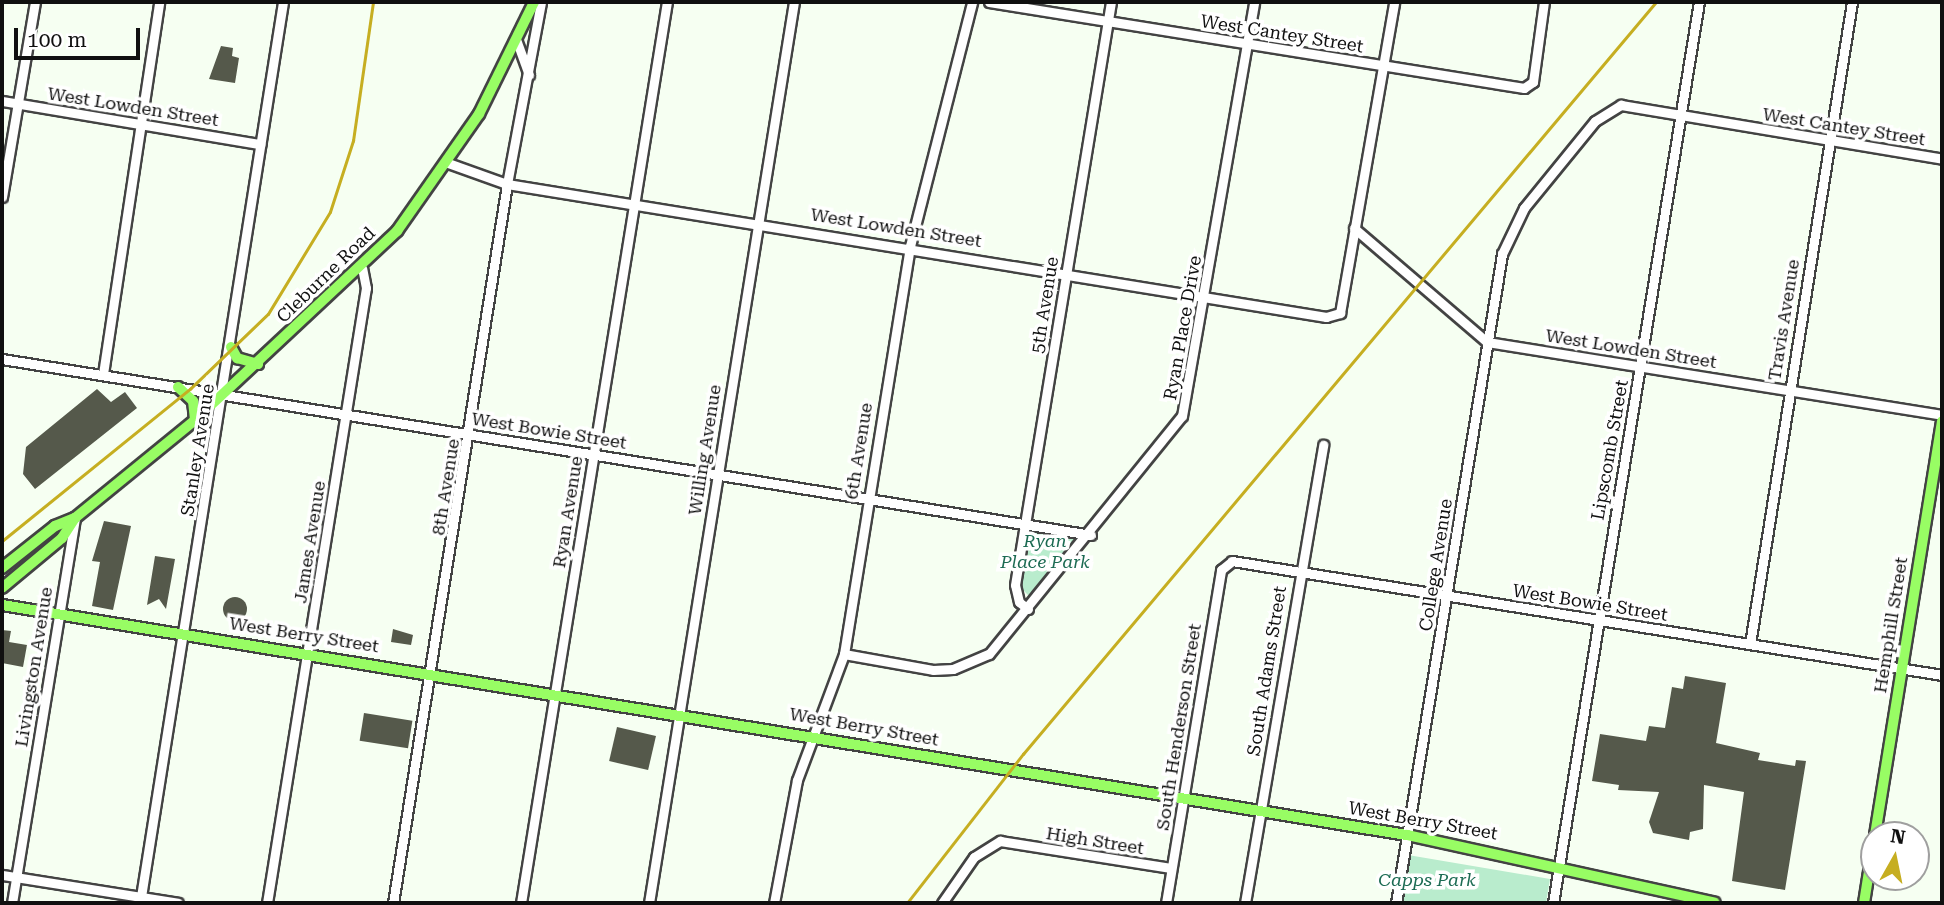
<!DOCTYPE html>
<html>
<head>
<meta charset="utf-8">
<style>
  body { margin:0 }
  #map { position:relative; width:1944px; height:905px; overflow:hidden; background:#f6fff2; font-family:"Roboto Serif",serif }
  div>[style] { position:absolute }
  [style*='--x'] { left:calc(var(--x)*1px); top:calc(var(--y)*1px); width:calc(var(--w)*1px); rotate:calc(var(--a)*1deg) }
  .green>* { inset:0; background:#b9eccd }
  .building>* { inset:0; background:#55594b; transform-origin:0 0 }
  .round { border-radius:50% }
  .roads { filter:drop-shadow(2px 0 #434343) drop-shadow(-2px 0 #434343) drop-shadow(0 2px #434343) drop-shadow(0 -2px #434343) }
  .minor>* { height:9px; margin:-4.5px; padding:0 4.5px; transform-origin:4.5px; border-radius:4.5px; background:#fff }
  .major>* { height:10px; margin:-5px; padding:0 5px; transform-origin:5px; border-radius:5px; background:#98fd64 }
  .rail>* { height:2.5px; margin:-1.25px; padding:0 1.25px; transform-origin:1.25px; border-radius:1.25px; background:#c6ae21 }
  span { translate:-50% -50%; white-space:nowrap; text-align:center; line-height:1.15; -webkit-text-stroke:7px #fff; paint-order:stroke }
  .street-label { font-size:18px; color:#101010 }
  .park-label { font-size:18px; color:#1c6b53; font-style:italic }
  .frame { position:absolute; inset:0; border:4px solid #101010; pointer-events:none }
  .north { position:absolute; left:1860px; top:821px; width:70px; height:70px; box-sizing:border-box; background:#fff; border:2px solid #9f9f9f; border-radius:50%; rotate:9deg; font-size:19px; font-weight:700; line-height:28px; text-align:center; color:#101010 }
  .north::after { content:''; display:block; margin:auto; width:24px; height:32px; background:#c6ae21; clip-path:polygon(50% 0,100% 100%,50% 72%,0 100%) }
  .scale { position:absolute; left:14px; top:28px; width:126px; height:32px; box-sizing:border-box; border:4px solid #101010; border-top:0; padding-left:9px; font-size:21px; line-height:24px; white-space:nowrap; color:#101010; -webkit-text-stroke:5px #fff; paint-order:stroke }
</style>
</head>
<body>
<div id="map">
  <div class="green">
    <i style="clip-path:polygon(1031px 531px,1082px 538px,1029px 596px,1021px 588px)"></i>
    <i style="clip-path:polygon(1408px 855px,1550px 879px,1546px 903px,1400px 903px)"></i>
  </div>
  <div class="building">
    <i style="clip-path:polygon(221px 46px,233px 48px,232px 56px,239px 58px,235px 83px,209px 79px)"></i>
    <i style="clip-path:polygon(97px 389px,111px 402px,125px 392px,137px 408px,35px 489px,23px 474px,26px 447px)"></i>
    <i style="clip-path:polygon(104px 521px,131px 526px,113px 610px,92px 606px,100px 562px,92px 561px)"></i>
    <i style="clip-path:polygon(155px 556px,175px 559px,166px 609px,159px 599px,147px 605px)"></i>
    <i class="round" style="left:223px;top:597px;width:24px;height:24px"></i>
    <i style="clip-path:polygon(393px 629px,413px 635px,411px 645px,391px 642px)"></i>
    <i style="clip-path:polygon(2px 630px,11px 631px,9px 642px,27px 645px,23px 667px,2px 663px)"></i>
    <i style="clip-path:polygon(1685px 676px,1726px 683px,1716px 743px,1760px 753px,1758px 760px,1795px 766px,1796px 760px,1806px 761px,1785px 890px,1732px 881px,1744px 792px,1704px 785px,1703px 829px,1690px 832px,1689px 840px,1653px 833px,1649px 822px,1659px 792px,1618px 790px,1619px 785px,1592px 781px,1600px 734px,1646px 741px,1649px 726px,1665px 728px,1672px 687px,1683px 689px)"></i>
    <i style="left:364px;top:713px;width:49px;height:28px;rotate:9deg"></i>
    <i style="left:617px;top:727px;width:40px;height:35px;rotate:13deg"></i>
  </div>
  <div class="roads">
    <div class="minor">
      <i style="--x:989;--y:2;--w:542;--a:9.13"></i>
      <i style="--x:1524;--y:88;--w:11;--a:-34"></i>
      <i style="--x:1533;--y:82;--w:81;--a:-82.2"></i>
      <i style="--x:517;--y:42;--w:35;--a:70"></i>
      <i style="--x:2;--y:101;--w:262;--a:9.5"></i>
      <i style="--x:448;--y:163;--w:63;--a:19.6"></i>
      <i style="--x:507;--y:184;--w:830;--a:9.22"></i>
      <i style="--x:1326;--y:317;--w:15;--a:-16"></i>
      <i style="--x:1340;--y:313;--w:316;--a:-80.1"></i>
      <i style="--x:2;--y:197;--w:198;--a:-80.4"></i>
      <i style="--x:1354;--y:228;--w:175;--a:40.6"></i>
      <i style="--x:1487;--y:342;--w:461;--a:9.1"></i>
      <i style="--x:2;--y:359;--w:1103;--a:9.18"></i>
      <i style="--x:103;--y:374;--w:376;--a:-81.4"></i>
      <i style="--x:1028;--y:609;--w:11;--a:-142"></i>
      <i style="--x:1019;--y:602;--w:17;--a:-103"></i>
      <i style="--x:1015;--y:585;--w:591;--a:-80.65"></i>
      <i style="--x:1750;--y:644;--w:650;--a:-80.97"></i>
      <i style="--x:844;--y:654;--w:90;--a:10.2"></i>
      <i style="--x:933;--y:670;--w:20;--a:-3"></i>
      <i style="--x:953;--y:669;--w:39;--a:-23"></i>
      <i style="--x:989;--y:654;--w:306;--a:-51"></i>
      <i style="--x:1182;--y:416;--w:420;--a:-80.1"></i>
      <i style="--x:2;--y:875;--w:178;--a:9"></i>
      <i style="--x:12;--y:903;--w:388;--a:-80.7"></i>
      <i style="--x:140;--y:903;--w:912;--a:-80.98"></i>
      <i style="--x:267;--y:903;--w:623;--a:-80.86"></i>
      <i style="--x:366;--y:288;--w:20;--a:-101"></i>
      <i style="--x:393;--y:903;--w:728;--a:-80.99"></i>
      <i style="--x:507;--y:184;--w:185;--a:-79.4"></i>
      <i style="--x:521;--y:903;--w:913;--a:-80.8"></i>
      <i style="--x:649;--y:903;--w:913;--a:-80.86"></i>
      <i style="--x:774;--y:903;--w:125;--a:-79.4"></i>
      <i style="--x:797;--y:780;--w:134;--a:-69.5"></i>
      <i style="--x:844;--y:654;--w:413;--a:-80.8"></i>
      <i style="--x:910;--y:246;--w:252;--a:-75.7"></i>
      <i style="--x:942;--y:903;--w:56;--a:-55.2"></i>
      <i style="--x:974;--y:857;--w:31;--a:-32"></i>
      <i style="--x:1000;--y:841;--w:173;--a:9"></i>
      <i style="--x:1166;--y:903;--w:338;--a:-80.6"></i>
      <i style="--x:1221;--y:570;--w:14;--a:-39"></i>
      <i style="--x:1232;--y:561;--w:719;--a:9.12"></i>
      <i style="--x:1245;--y:903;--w:465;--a:-80.3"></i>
      <i style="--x:1396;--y:903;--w:658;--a:-80.72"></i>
      <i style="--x:1502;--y:254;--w:51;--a:-64.4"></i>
      <i style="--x:1524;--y:208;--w:112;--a:-50.8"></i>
      <i style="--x:1595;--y:121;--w:31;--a:-32"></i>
      <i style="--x:1621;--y:105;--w:326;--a:9.5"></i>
      <i style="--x:1553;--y:903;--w:913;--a:-80.8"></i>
    </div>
    <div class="major">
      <i style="--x:231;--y:347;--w:13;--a:61"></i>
      <i style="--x:237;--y:358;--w:22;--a:16"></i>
      <i style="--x:178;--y:387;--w:21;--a:43"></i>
      <i style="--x:193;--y:401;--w:19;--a:84"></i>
      <i style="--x:2;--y:568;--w:68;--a:-38.4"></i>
      <i style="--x:55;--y:526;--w:22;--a:-22"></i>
      <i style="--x:2;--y:588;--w:78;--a:-39.8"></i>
      <i style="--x:62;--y:538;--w:24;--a:-57"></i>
      <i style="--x:75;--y:518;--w:155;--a:-39.2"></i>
      <i style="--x:195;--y:420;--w:277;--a:-43.1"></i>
      <i style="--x:397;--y:231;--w:143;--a:-55"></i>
      <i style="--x:479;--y:114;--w:125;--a:-63.8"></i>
      <i style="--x:2;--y:605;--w:1424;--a:9.3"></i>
      <i style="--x:1407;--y:835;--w:315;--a:12.4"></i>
      <i style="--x:1875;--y:835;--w:419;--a:-80.8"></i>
      <i style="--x:1864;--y:903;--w:64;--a:-81"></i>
    </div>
  </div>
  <div class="rail">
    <i style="--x:2;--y:541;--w:242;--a:-39"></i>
    <i style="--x:190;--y:389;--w:108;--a:-43.9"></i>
    <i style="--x:268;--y:314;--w:119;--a:-58.7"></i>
    <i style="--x:330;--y:212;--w:75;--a:-72.1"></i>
    <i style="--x:353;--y:141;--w:140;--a:-81.8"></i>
    <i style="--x:907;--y:903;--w:189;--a:-52.1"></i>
    <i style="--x:1023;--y:754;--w:983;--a:-49.91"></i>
  </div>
  <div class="street-label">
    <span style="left:1282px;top:34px;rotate:9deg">West Cantey Street</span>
    <span style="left:133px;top:107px;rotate:9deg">West Lowden Street</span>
    <span style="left:1844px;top:127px;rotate:9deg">West Cantey Street</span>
    <span style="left:896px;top:228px;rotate:9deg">West Lowden Street</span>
    <span style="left:326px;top:275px;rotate:-44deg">Cleburne Road</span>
    <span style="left:1045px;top:305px;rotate:-81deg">5th Avenue</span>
    <span style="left:1784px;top:320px;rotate:-81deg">Travis Avenue</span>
    <span style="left:1183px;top:328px;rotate:-80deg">Ryan Place Drive</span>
    <span style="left:1631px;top:349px;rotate:9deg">West Lowden Street</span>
    <span style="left:549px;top:431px;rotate:9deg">West Bowie Street</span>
    <span style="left:198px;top:450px;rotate:-81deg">Stanley Avenue</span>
    <span style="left:705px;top:450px;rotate:-81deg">Willing Avenue</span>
    <span style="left:1610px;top:450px;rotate:-80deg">Lipscomb Street</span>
    <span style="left:859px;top:451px;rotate:-81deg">6th Avenue</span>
    <span style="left:446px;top:487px;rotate:-81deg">8th Avenue</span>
    <span style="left:568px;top:512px;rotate:-81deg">Ryan Avenue</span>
    <span style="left:310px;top:542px;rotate:-81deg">James Avenue</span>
    <span style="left:1436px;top:565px;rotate:-81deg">College Avenue</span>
    <span style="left:1590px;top:603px;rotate:9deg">West Bowie Street</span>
    <span style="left:1891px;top:625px;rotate:-81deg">Hemphill Street</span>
    <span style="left:304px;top:635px;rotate:9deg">West Berry Street</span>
    <span style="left:34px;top:667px;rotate:-81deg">Livingston Avenue</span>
    <span style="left:1267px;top:671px;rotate:-81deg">South Adams Street</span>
    <span style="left:864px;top:727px;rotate:10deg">West Berry Street</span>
    <span style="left:1179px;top:727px;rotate:-81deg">South Henderson Street</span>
    <span style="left:1423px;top:821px;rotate:10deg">West Berry Street</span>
    <span style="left:1095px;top:841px;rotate:9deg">High Street</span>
  </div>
  <div class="park-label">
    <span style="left:1045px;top:552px">Ryan<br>Place Park</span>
    <span style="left:1427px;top:880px">Capps Park</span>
  </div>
  <div class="frame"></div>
  <div class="north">N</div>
  <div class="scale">100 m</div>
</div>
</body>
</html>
